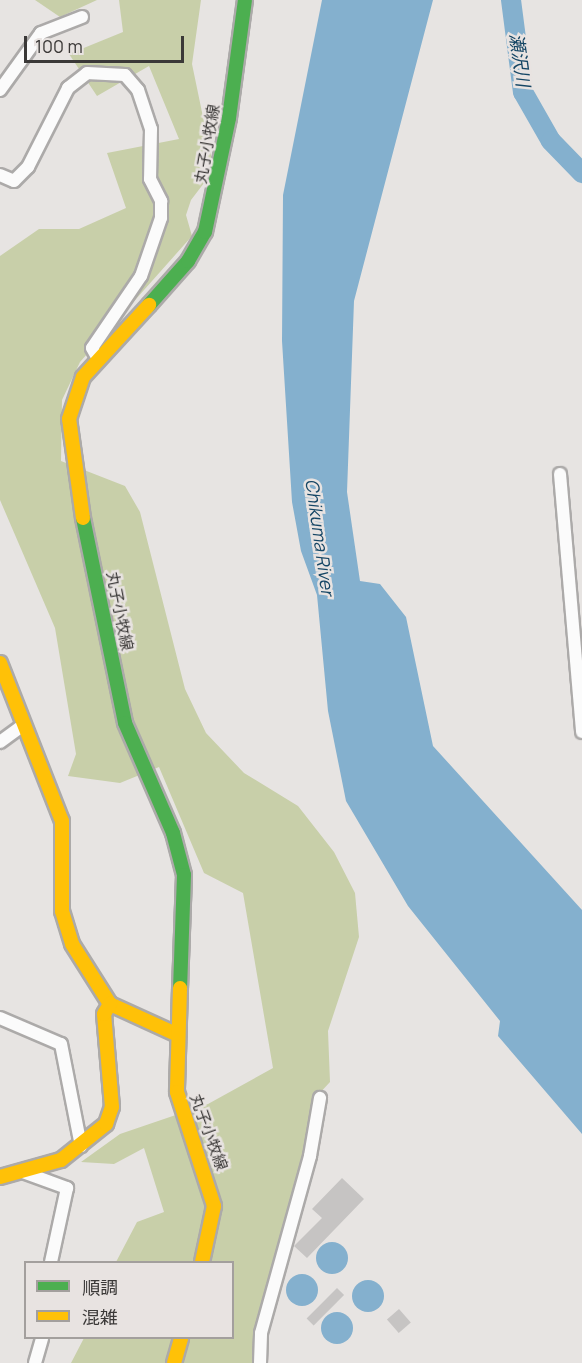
<!DOCTYPE html>
<html>
<head>
<meta charset="utf-8">
<style>
  body { margin:0 }
  #map { position:relative; width:582px; height:1363px; overflow:hidden; background:#e7e4e2; font-family:Manrope,"Noto Sans JP",sans-serif }
  div>[style] { position:absolute }
  [style*='--x'] { left:calc(var(--x)*1px); top:calc(var(--y)*1px); width:calc(var(--w)*1px); rotate:calc(var(--a)*1deg) }
  .forest>* { inset:0; background:#c8cfa9 }
  .water>* { inset:0; background:#84b0ce }
  .round { border-radius:50% }
  .river>* { height:20px; margin:-10px; padding:0 10px; transform-origin:10px; border-radius:10px; background:#84b0ce }
  .building>* { inset:0; background:#c6c4c3; transform-origin:0 0 }
  .roads { filter:drop-shadow(2px 0 #acaaa9) drop-shadow(-2px 0 #acaaa9) drop-shadow(0 2px #acaaa9) drop-shadow(0 -2px #acaaa9) }
  .street>* { height:12px; margin:-6px; padding:0 6px; transform-origin:6px; border-radius:6px; background:#fbfbfb }
  .fast>* { height:14px; margin:-7px; padding:0 7px; transform-origin:7px; border-radius:7px; background:#4caf50 }
  .slow>* { height:14px; margin:-7px; padding:0 7px; transform-origin:7px; border-radius:7px; background:#ffc107 }
  span { translate:-50% -50%; white-space:nowrap; text-align:center; line-height:1.15; -webkit-text-stroke:5px #e8e3e1; paint-order:stroke }
  .street-label { font-size:16px; color:#3b3938 }
  .water-label { font-size:18px; color:#154665; font-style:italic }
  .legend { position:absolute; left:24px; top:1261px; width:210px; height:78px; box-sizing:border-box; background:#e8e3e1; border:2px solid #a39f9d; margin:0; padding:8px 10px; list-style:none; font-size:18px; color:#3b3938 }
  .legend li { display:flex; align-items:center; gap:12px; height:30px }
  .legend b { width:30px; border:2px solid #a39f9d }
  .scale { position:absolute; left:24px; top:36px; width:160px; height:27px; box-sizing:border-box; border:3px solid #3b3938; border-top:0; padding-left:8px; font-size:18px; line-height:21px; white-space:nowrap; color:#3b3938; -webkit-text-stroke:4px #e8e3e1; paint-order:stroke }
</style>
</head>
<body>
<div id="map">
  <div class="forest">
    <i style="clip-path:polygon(35px 0,97px 0,60px 17px)"></i>
    <i style="clip-path:polygon(119px 0,201px 0,192px 64px,214px 170px,191px 200px,186px 215px,192px 236px,80px 362px,62px 400px,61px 461px,125px 486px,140px 512px,185px 689px,206px 733px,244px 773px,298px 806px,334px 852px,355px 893px,359px 937px,328px 1031px,330px 1082px,317px 1096px,256px 1363px,71px 1363px,84px 1338px,232px 1338px,232px 1262px,116px 1262px,137px 1222px,164px 1212px,144px 1148px,114px 1164px,81px 1162px,120px 1134px,208px 1104px,273px 1068px,243px 893px,204px 873px,159px 767px,120px 783px,68px 776px,76px 754px,55px 628px,0 500px,0 256px,39px 229px,79px 229px,126px 208px,107px 153px,179px 139px,149px 66px,97px 96px,69px 54px,123px 32px)"></i>
  </div>
  <div class="water">
    <i style="clip-path:polygon(322px 0,433px 0,354px 301px,347px 492px,360px 581px,380px 584px,406px 617px,433px 746px,582px 910px,582px 1134px,498px 1036px,500px 1021px,408px 906px,346px 801px,328px 711px,317px 595px,301px 551px,292px 502px,282px 341px,283px 195px)"></i>
    <i class="round" style="left:316px;top:1242px;width:32px;height:32px"></i>
    <i class="round" style="left:286px;top:1274px;width:32px;height:32px"></i>
    <i class="round" style="left:352px;top:1280px;width:32px;height:32px"></i>
    <i class="round" style="left:321px;top:1312px;width:32px;height:32px"></i>
  </div>
  <div class="river">
    <i style="--x:511;--y:0;--w:93;--a:82.6"></i>
    <i style="--x:523;--y:92;--w:56;--a:60.3"></i>
    <i style="--x:551;--y:141;--w:45;--a:45.9"></i>
  </div>
  <div class="building">
    <i style="clip-path:polygon(342px 1178px,364px 1199px,307px 1258px,294px 1246px,322px 1218px,312px 1209px)"></i>
    <i style="left:337px;top:1288px;width:10px;height:43px;rotate:45deg"></i>
    <i style="left:399px;top:1309px;width:18px;height:16px;rotate:49deg"></i>
  </div>
  <div class="roads">
    <div class="street">
      <i style="--x:0;--y:90;--w:70;--a:-54.3"></i>
      <i style="--x:41;--y:33;--w:44;--a:-21.3"></i>
      <i style="--x:0;--y:175;--w:15;--a:23"></i>
      <i style="--x:14;--y:181;--w:20;--a:-45"></i>
      <i style="--x:28;--y:167;--w:89;--a:-63.1"></i>
      <i style="--x:68;--y:88;--w:24;--a:-38"></i>
      <i style="--x:87;--y:73;--w:38;--a:3"></i>
      <i style="--x:125;--y:75;--w:20;--a:49"></i>
      <i style="--x:138;--y:90;--w:41;--a:71.6"></i>
      <i style="--x:151;--y:129;--w:50;--a:91.1"></i>
      <i style="--x:150;--y:179;--w:25;--a:63"></i>
      <i style="--x:161;--y:201;--w:17;--a:90"></i>
      <i style="--x:161;--y:218;--w:61;--a:109"></i>
      <i style="--x:141;--y:276;--w:87;--a:124.2"></i>
      <i style="--x:92;--y:348;--w:13;--a:61"></i>
      <i style="--x:560;--y:474;--w:259;--a:85.1"></i>
      <i style="--x:0;--y:742;--w:26;--a:-36"></i>
      <i style="--x:0;--y:1018;--w:66;--a:23.1"></i>
      <i style="--x:61;--y:1044;--w:104;--a:78.9"></i>
      <i style="--x:23;--y:1172;--w:47;--a:20"></i>
      <i style="--x:67;--y:1188;--w:76;--a:102.2"></i>
      <i style="--x:35;--y:1363;--w:26;--a:-74"></i>
      <i style="--x:260;--y:1363;--w:30;--a:-88"></i>
      <i style="--x:261;--y:1333;--w:184;--a:-74.5"></i>
      <i style="--x:310;--y:1156;--w:59;--a:-80.2"></i>
    </div>
    <div class="fast">
      <i style="--x:149;--y:305;--w:59;--a:-48.4"></i>
      <i style="--x:188;--y:261;--w:34;--a:-60"></i>
      <i style="--x:205;--y:232;--w:116;--a:-78.1"></i>
      <i style="--x:229;--y:118;--w:119;--a:-82.3"></i>
      <i style="--x:83;--y:518;--w:209;--a:78.4"></i>
      <i style="--x:125;--y:723;--w:120;--a:66.4"></i>
      <i style="--x:173;--y:833;--w:43;--a:75.3"></i>
      <i style="--x:184;--y:875;--w:113;--a:92"></i>
    </div>
    <div class="slow">
      <i style="--x:83;--y:518;--w:100;--a:-98"></i>
      <i style="--x:69;--y:419;--w:44;--a:-71.6"></i>
      <i style="--x:83;--y:377;--w:98;--a:-47.5"></i>
      <i style="--x:0;--y:663;--w:170;--a:68.6"></i>
      <i style="--x:62;--y:821;--w:90;--a:90"></i>
      <i style="--x:62;--y:911;--w:34;--a:73"></i>
      <i style="--x:72;--y:944;--w:71;--a:57.7"></i>
      <i style="--x:110;--y:1004;--w:75;--a:24.5"></i>
      <i style="--x:180;--y:988;--w:104;--a:91.7"></i>
      <i style="--x:177;--y:1092;--w:120;--a:72"></i>
      <i style="--x:214;--y:1206;--w:57;--a:102.1"></i>
      <i style="--x:0;--y:1177;--w:63;--a:-15.6"></i>
      <i style="--x:61;--y:1160;--w:58;--a:-38.7"></i>
      <i style="--x:106;--y:1124;--w:18;--a:-71"></i>
      <i style="--x:112;--y:1107;--w:93;--a:-94.9"></i>
      <i style="--x:104;--y:1014;--w:12;--a:-59"></i>
      <i style="--x:174;--y:1363;--w:26;--a:-74"></i>
    </div>
  </div>
  <div class="street-label">
    <span style="left:207px;top:144px;rotate:-80deg">丸子小牧線</span>
    <span style="left:120px;top:611px;rotate:79deg">丸子小牧線</span>
    <span style="left:209px;top:1132px;rotate:70deg">丸子小牧線</span>
  </div>
  <div class="water-label">
    <span style="left:520px;top:60px;rotate:82deg">瀬沢川</span>
    <span style="left:320px;top:537px;rotate:82deg">Chikuma River</span>
  </div>
  <ul class="legend">
  <li><b style="height:8px;background:#4caf50"></b>順調</li>
  <li><b style="height:8px;background:#ffc107"></b>混雑</li>
  </ul>
  <div class="scale">100 m</div>
</div>
</body>
</html>
